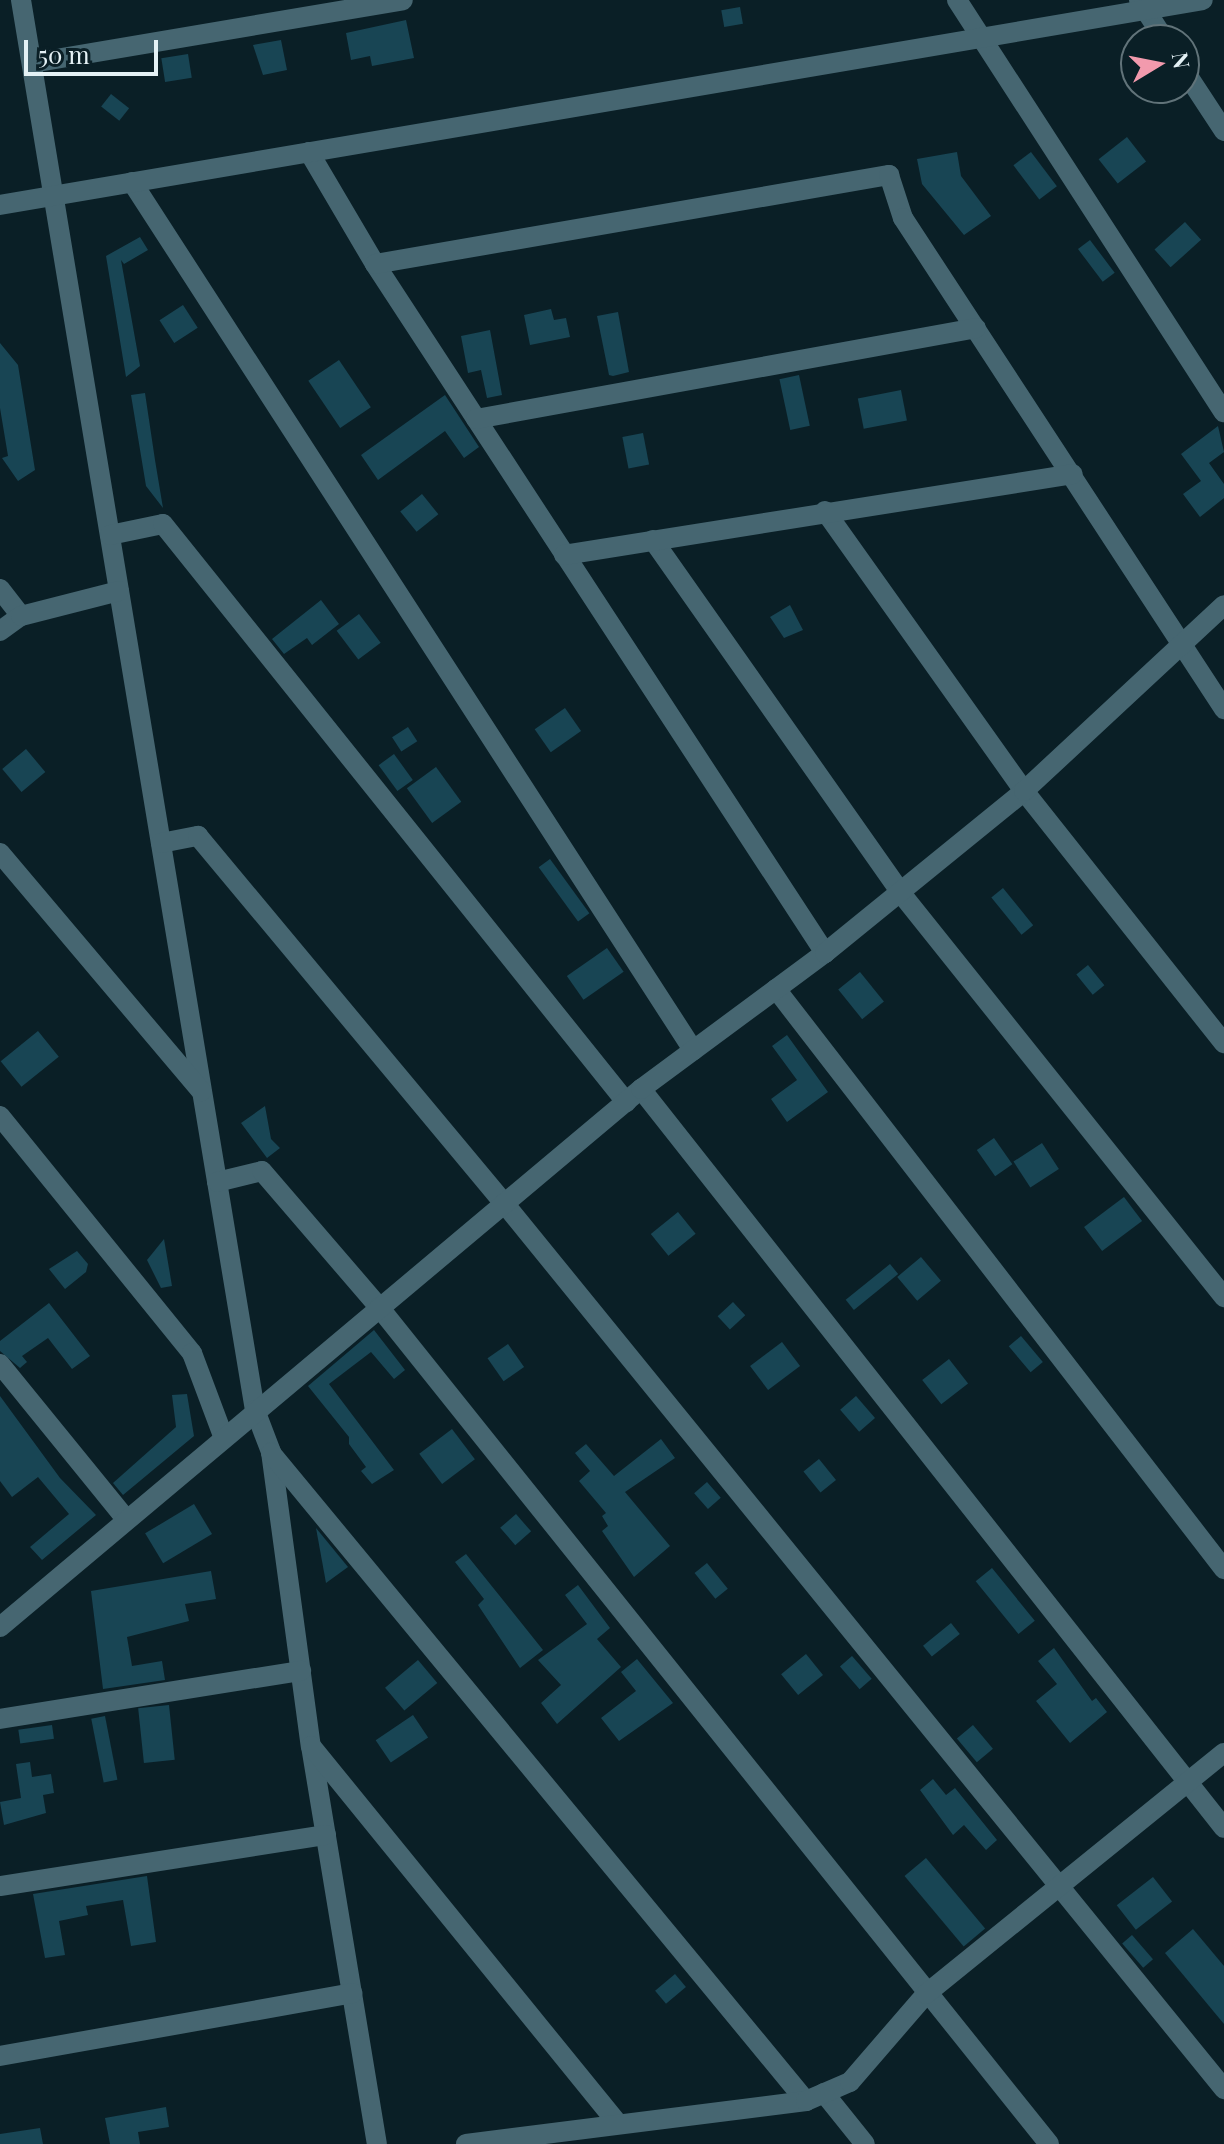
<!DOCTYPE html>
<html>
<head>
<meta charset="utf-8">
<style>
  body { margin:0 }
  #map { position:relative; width:1224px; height:2144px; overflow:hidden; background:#0a1f26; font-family:"Playfair Display",serif }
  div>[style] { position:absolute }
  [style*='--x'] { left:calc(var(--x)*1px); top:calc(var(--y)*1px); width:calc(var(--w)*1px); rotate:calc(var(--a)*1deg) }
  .building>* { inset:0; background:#184554; transform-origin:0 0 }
  .street>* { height:20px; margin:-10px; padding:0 10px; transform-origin:10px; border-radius:10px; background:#466671 }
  span { translate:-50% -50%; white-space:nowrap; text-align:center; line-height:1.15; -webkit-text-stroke:8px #0a1f26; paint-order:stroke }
  .north { position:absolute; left:1120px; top:24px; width:80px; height:80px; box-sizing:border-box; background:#0a1f26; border:2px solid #617379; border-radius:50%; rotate:80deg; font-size:22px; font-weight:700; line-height:32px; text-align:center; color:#e4f1f5 }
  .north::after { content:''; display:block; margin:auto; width:28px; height:36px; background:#f29aad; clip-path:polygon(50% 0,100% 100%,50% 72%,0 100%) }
  .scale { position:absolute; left:24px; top:40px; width:134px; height:36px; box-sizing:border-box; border:4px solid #e4f1f5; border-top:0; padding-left:10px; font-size:24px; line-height:28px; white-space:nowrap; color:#e4f1f5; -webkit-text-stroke:6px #0a1f26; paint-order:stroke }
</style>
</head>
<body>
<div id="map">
  <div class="building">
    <i style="left:740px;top:7px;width:17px;height:19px;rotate:80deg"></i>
    <i style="clip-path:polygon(406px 20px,414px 58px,372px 66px,370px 56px,351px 60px,346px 33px)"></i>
    <i style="clip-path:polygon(281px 40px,287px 70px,263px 75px,253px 45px)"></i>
    <i style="left:188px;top:54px;width:24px;height:27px;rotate:81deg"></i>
    <i style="left:111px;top:94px;width:23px;height:16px;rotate:38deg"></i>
    <i style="left:1127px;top:137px;width:31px;height:36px;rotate:52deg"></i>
    <i style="clip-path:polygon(957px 152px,961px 176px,991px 216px,964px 235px,922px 184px,917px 159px)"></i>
    <i style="left:1031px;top:152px;width:43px;height:22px;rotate:53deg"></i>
    <i style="left:1185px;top:222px;width:24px;height:41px;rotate:48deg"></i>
    <i style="clip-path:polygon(140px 237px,148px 250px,124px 264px,121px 260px,140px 366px,126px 377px,106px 256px)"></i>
    <i style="left:1090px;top:240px;width:41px;height:15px;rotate:53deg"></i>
    <i style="left:183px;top:305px;width:27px;height:28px;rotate:57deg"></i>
    <i style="clip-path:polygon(551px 309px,554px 320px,566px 318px,570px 337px,530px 345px,524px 315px)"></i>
    <i style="clip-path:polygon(618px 312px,629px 372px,613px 376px,609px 375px,597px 316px)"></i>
    <i style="clip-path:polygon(490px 330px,502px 395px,487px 398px,481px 370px,468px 373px,461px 336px)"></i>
    <i style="clip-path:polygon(0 343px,18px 365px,35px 470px,18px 481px,2px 458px,8px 456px,0 408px)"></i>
    <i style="left:339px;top:360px;width:57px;height:37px;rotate:56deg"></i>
    <i style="left:799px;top:375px;width:52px;height:20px;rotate:78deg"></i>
    <i style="left:901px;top:390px;width:31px;height:44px;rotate:79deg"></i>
    <i style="clip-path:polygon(145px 393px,155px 460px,163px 508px,146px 486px,131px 395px)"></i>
    <i style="clip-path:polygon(445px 395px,479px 447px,464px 458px,445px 431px,378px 480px,361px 455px)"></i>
    <i style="clip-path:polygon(1218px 426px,1224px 452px,1209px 463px,1224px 484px,1224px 498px,1200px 517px,1183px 494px,1201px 481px,1181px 454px)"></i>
    <i style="left:643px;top:433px;width:32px;height:21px;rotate:79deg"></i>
    <i style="left:422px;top:494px;width:26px;height:28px;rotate:51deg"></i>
    <i style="clip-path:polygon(321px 600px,339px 624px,312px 645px,307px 638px,284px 654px,272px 639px)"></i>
    <i style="clip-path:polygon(790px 605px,803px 630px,784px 638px,770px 617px)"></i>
    <i style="left:359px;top:614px;width:36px;height:28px;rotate:53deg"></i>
    <i style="left:565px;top:708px;width:28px;height:37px;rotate:55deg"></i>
    <i style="left:408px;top:727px;width:17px;height:19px;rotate:57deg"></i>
    <i style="left:26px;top:749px;width:30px;height:31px;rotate:50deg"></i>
    <i style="left:394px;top:754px;width:32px;height:19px;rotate:54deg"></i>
    <i style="left:436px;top:767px;width:43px;height:36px;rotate:54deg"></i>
    <i style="left:550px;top:859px;width:67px;height:14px;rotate:54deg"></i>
    <i style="left:1003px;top:888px;width:48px;height:15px;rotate:51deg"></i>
    <i style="left:607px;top:948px;width:29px;height:49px;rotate:55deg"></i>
    <i style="left:1088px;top:965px;width:26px;height:15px;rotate:51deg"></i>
    <i style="left:860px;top:972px;width:38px;height:28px;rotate:51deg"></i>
    <i style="left:38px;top:1031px;width:33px;height:48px;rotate:51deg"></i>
    <i style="clip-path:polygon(787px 1035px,828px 1092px,787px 1122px,771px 1099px,797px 1080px,772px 1046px)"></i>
    <i style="clip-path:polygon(265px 1106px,271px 1139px,280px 1148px,267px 1158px,241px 1123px)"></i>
    <i style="left:994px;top:1138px;width:32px;height:21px;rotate:55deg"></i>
    <i style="left:1042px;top:1143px;width:31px;height:34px;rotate:57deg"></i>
    <i style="left:1124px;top:1197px;width:30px;height:50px;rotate:53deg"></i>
    <i style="left:678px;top:1212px;width:28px;height:35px;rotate:51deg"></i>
    <i style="clip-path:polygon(164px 1239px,172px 1286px,161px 1288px,147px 1260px)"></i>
    <i style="clip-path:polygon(77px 1251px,88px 1264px,86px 1272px,65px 1289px,49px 1269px)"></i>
    <i style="left:921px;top:1257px;width:31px;height:31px;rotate:50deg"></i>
    <i style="left:890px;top:1264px;width:13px;height:57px;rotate:51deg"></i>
    <i style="left:733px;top:1302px;width:18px;height:21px;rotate:47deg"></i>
    <i style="clip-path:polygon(49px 1303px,90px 1356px,72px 1369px,48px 1338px,22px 1356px,27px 1362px,20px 1368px,0 1351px,0 1341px)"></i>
    <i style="clip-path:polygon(374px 1330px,405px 1370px,394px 1379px,371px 1352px,329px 1384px,394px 1470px,372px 1484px,361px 1471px,366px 1467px,349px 1444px,349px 1437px,308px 1386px)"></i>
    <i style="left:1021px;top:1336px;width:34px;height:16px;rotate:50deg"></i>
    <i style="left:782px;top:1342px;width:30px;height:40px;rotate:53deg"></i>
    <i style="left:508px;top:1344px;width:28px;height:25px;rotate:55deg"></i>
    <i style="left:949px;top:1359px;width:31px;height:34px;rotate:52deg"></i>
    <i style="clip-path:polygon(187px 1394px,194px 1436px,123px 1495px,113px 1483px,176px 1427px,172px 1395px)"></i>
    <i style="clip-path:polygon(0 1396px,60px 1478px,96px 1515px,42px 1560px,30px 1547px,69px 1514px,38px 1477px,12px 1497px,0 1481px)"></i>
    <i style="left:856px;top:1396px;width:29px;height:21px;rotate:49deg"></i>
    <i style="left:452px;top:1429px;width:38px;height:41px;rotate:53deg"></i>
    <i style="clip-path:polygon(661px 1439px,675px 1458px,625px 1492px,670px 1546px,634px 1577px,602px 1531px,608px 1526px,602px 1516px,606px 1513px,579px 1481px,590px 1471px,575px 1453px,586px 1444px,614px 1476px)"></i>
    <i style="left:819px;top:1459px;width:27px;height:20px;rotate:51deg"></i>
    <i style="left:707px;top:1482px;width:21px;height:17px;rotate:49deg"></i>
    <i style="left:194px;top:1504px;width:35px;height:57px;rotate:59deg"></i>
    <i style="left:516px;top:1514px;width:23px;height:21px;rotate:49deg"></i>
    <i style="clip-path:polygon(316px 1528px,348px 1567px,326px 1583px)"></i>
    <i style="clip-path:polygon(466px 1554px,543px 1650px,520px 1668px,478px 1605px,484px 1599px,455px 1562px)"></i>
    <i style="left:707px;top:1563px;width:33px;height:16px;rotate:51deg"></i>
    <i style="left:992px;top:1568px;width:68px;height:21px;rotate:51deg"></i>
    <i style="clip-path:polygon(211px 1571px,216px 1599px,185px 1604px,189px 1621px,127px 1637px,132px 1666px,162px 1661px,165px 1680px,103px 1689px,91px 1591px)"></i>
    <i style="clip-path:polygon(578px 1585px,610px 1628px,597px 1639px,621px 1667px,557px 1724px,541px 1703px,561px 1685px,538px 1660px,587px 1624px,565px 1595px)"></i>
    <i style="left:951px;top:1623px;width:14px;height:36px;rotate:51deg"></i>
    <i style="clip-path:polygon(1054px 1648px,1092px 1701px,1096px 1698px,1107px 1712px,1070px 1743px,1036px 1701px,1057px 1684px,1038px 1661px)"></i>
    <i style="left:806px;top:1654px;width:27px;height:32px;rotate:51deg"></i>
    <i style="left:852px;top:1656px;width:30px;height:16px;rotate:49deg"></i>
    <i style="clip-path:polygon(637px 1659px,673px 1703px,619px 1741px,601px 1718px,636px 1691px,621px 1672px)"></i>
    <i style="left:418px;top:1660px;width:30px;height:43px;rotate:50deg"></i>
    <i style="left:169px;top:1705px;width:55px;height:31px;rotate:84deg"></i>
    <i style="left:413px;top:1715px;width:27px;height:45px;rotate:56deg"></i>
    <i style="left:105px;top:1716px;width:65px;height:14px;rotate:79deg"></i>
    <i style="left:52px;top:1725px;width:14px;height:34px;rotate:82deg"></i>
    <i style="left:973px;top:1725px;width:31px;height:21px;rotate:50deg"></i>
    <i style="clip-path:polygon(30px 1762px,32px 1777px,51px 1774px,54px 1793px,43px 1795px,46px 1813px,4px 1825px,0 1802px,21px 1798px,16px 1764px)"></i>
    <i style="clip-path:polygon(933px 1779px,946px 1795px,955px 1788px,997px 1840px,986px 1850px,964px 1825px,953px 1835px,920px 1790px)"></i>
    <i style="left:926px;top:1858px;width:92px;height:28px;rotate:50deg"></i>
    <i style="clip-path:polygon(147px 1876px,156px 1942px,131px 1946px,123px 1900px,86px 1906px,88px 1915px,59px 1921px,65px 1955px,45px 1958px,33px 1894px)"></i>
    <i style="left:1153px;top:1877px;width:31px;height:46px;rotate:52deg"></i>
    <i style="clip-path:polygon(1193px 1929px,1224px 1966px,1224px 2024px,1165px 1953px)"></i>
    <i style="left:1132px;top:1935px;width:32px;height:13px;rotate:49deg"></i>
    <i style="left:675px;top:1974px;width:17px;height:26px;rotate:50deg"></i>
    <i style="clip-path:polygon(166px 2107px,169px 2127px,138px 2132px,140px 2144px,110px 2144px,105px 2118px)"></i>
    <i style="clip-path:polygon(40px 2128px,43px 2144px,0 2144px,0 2134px)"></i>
  </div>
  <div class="street">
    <i style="--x:21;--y:0;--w:1429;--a:80.58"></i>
    <i style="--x:255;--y:1410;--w:45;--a:69.1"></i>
    <i style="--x:271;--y:1452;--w:297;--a:82.3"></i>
    <i style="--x:311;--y:1746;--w:403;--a:80.6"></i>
    <i style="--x:957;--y:0;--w:491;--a:57.1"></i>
    <i style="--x:1139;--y:0;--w:48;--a:57"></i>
    <i style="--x:32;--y:63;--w:376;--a:-9.6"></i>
    <i style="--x:1184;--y:70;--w:73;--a:56.7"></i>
    <i style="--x:309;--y:152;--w:130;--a:59.5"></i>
    <i style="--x:375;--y:264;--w:823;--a:56.85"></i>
    <i style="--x:132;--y:182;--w:1034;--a:57.12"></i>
    <i style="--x:0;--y:205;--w:1220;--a:-9.67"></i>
    <i style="--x:375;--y:264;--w:522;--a:-9.82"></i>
    <i style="--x:889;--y:175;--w:45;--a:72"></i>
    <i style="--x:903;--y:218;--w:587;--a:56.82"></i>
    <i style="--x:476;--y:419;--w:508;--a:-10.31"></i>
    <i style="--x:825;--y:511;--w:344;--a:54.6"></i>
    <i style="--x:1024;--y:791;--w:322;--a:51.6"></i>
    <i style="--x:110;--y:535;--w:54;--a:-11.7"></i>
    <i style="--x:163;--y:524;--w:741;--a:51.3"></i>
    <i style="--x:653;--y:540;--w:430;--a:54.9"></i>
    <i style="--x:900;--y:892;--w:519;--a:51.34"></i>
    <i style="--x:564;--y:555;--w:515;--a:-9.04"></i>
    <i style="--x:0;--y:589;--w:34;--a:52"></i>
    <i style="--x:0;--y:631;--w:26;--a:-36"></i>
    <i style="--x:21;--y:616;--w:101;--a:-14.3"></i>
    <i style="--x:161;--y:843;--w:38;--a:-11"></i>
    <i style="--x:198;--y:836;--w:478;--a:50.2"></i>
    <i style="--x:504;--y:1203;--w:1142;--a:50.9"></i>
    <i style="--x:0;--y:853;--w:312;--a:49.8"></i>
    <i style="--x:776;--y:989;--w:733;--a:52.32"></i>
    <i style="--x:641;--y:1089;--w:941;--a:51.73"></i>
    <i style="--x:0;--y:1116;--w:305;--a:51"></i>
    <i style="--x:192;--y:1353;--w:89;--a:69.5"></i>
    <i style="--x:217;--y:1182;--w:46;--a:-13.7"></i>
    <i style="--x:262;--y:1171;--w:179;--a:49.3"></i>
    <i style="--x:379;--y:1307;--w:1072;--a:51.32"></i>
    <i style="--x:0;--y:1364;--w:198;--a:50.9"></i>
    <i style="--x:271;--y:1453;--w:840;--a:50.46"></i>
    <i style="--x:0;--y:1627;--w:837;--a:-40.01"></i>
    <i style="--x:641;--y:1089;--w:229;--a:-36.5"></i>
    <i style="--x:825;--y:953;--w:257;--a:-39.1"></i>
    <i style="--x:1024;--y:791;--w:273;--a:-42.9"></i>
    <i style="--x:0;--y:1719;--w:305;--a:-9.1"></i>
    <i style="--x:311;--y:1746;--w:486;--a:50.9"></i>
    <i style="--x:0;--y:1886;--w:330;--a:-8.9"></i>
    <i style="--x:0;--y:2056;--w:358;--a:-10.1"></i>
    <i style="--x:824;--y:2093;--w:65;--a:51.2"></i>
    <i style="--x:466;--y:2144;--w:343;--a:-7.2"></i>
    <i style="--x:806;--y:2101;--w:48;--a:-23.4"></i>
    <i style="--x:850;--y:2082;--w:116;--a:-49.2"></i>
    <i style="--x:926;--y:1994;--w:383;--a:-39"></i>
  </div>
  <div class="north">N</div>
  <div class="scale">50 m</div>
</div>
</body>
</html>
